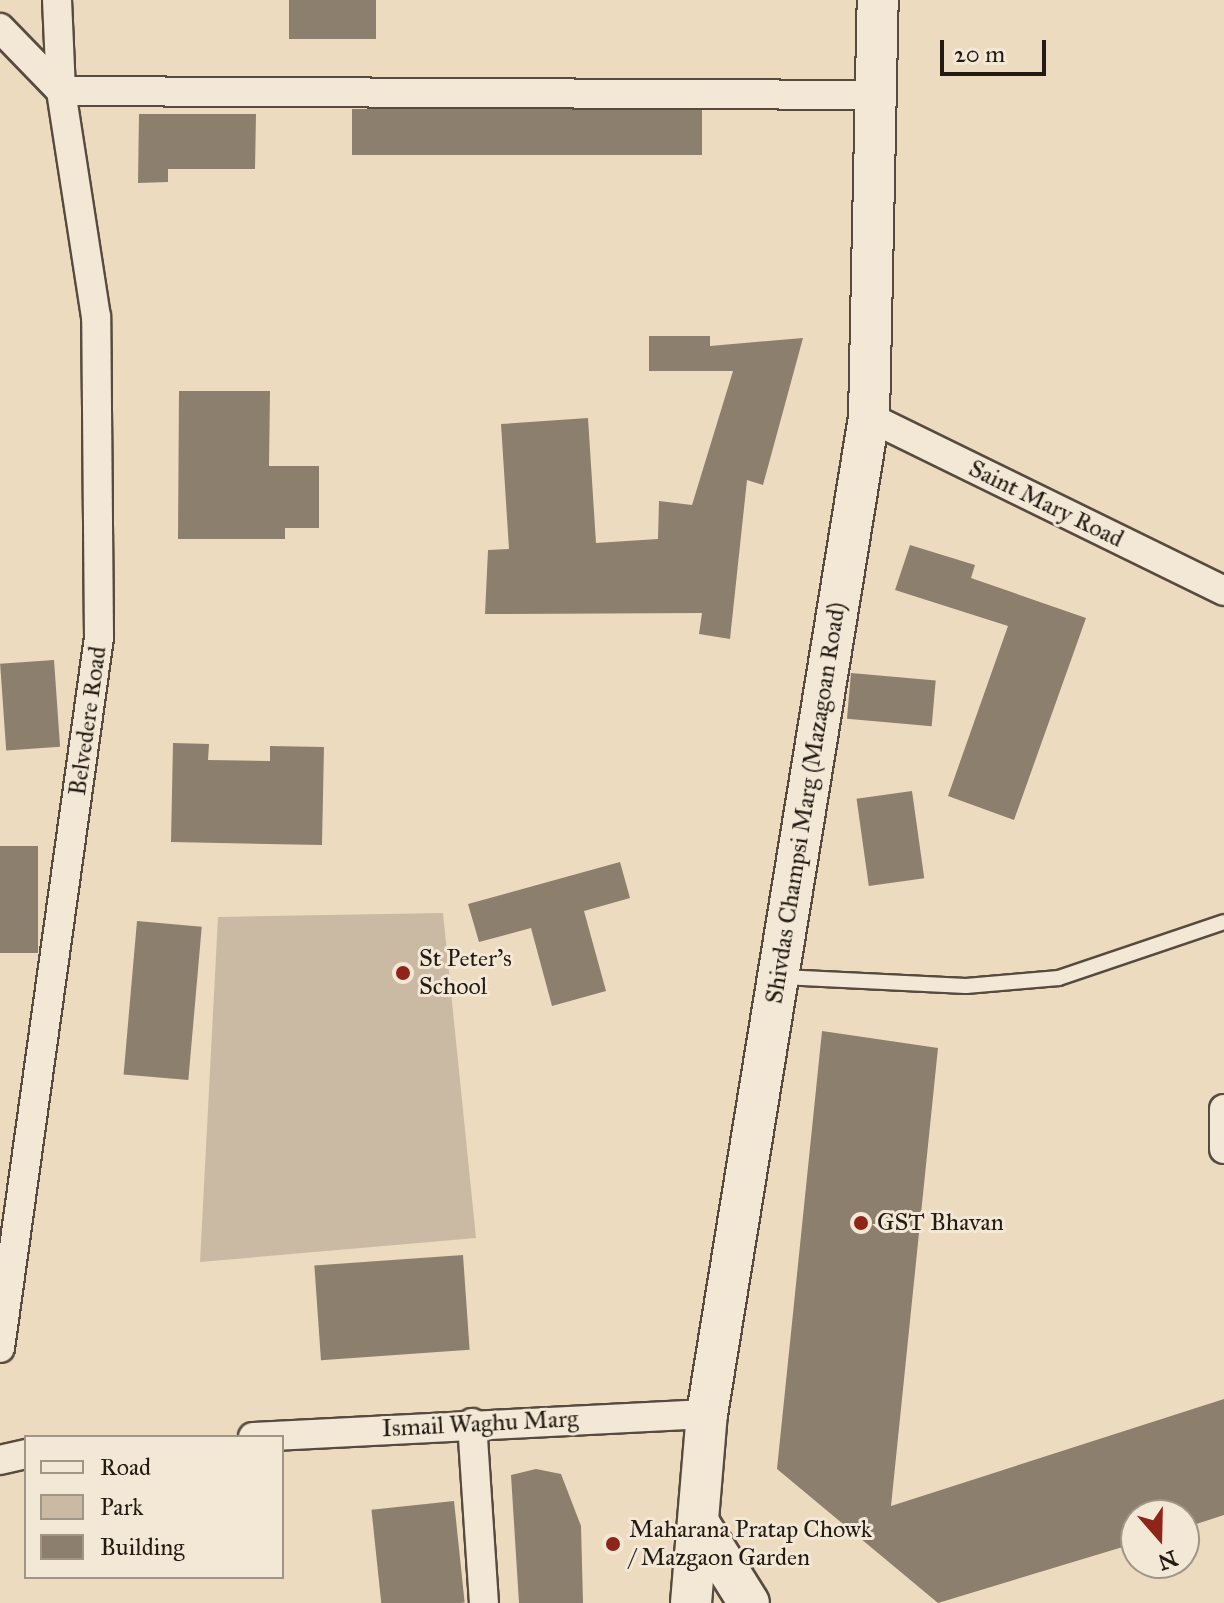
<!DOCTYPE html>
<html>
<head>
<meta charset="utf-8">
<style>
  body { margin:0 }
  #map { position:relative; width:1224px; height:1603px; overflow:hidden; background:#eddbc0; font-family:"IM FELL Great Primer",serif }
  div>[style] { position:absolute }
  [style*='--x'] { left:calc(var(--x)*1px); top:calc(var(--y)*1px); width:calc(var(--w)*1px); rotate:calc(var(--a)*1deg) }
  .green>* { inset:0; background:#cbbaa3 }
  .building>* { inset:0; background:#8c7f6d; transform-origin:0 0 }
  .roads { filter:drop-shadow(2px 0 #564b3e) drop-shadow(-2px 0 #564b3e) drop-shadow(0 2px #564b3e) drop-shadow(0 -2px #564b3e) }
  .lane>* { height:14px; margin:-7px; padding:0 7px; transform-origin:7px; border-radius:7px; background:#f3e8d6 }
  .street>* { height:28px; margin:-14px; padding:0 14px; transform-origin:14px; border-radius:14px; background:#f3e8d6 }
  .secondary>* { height:40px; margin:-20px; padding:0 20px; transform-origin:20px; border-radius:20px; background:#f3e8d6 }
  .dots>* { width:22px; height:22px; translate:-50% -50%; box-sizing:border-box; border:4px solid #f3e8d6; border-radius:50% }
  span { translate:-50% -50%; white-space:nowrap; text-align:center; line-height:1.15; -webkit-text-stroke:6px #f3e8d6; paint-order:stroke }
  .street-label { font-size:24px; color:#231b13 }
  .poi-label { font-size:24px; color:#231b13 }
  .left { translate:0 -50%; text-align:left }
  .legend { position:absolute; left:24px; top:1435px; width:260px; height:144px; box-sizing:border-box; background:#f3e8d6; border:2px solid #a09688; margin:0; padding:10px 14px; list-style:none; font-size:24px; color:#231b13 }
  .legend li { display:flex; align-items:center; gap:16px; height:40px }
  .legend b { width:40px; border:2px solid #a09688 }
  .north { position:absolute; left:1120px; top:1499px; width:80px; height:80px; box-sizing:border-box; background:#f3e8d6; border:2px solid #a09688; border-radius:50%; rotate:160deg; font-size:22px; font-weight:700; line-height:32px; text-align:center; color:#231b13 }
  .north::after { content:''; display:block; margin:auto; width:28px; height:36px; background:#8f2418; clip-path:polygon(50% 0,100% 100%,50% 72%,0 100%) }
  .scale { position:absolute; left:940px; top:40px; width:106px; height:36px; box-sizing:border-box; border:4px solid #231b13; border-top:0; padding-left:10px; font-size:24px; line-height:28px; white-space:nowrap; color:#231b13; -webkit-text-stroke:6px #f3e8d6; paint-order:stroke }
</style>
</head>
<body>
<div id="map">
  <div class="green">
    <i style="clip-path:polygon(443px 913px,476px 1238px,200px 1262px,218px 917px)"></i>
  </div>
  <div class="building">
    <i style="left:289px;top:0;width:87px;height:39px"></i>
    <i style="left:352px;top:109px;width:350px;height:46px"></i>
    <i style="clip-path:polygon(139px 114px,256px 114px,255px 169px,168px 169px,168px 182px,138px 183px)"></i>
    <i style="clip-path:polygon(649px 336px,710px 336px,710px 346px,803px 338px,763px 485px,747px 480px,730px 639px,699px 634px,702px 613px,485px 614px,488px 550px,509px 549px,501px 424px,588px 418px,596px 543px,658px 539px,659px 501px,692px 505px,733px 371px,649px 371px)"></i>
    <i style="clip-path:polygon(179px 391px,270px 391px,269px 466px,319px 466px,319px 528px,285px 528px,285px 539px,178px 539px)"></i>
    <i style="clip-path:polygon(910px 545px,975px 565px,971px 578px,1086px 618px,1014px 820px,948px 796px,1008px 626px,895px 590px)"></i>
    <i style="left:54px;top:660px;width:87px;height:54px;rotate:86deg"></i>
    <i style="left:851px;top:673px;width:85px;height:46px;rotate:5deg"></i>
    <i style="clip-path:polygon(173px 743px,209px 744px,208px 760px,270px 761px,270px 746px,324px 747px,322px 845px,171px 842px)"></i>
    <i style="left:912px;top:791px;width:88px;height:56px;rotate:82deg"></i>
    <i style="left:0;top:846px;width:38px;height:107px"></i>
    <i style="clip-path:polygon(620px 862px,630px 898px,584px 911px,606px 991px,552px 1006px,531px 928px,479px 942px,468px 904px)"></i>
    <i style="left:137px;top:921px;width:65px;height:154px;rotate:5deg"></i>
    <i style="clip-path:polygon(822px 1031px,938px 1048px,891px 1506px,1224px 1399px,1224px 1515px,1184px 1528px,1184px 1515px,1136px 1515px,1136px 1543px,938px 1603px,777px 1469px)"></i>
    <i style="left:463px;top:1255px;width:95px;height:149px;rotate:86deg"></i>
    <i style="clip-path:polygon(536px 1469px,561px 1474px,581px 1526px,583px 1603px,519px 1603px,511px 1475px)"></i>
    <i style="left:454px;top:1501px;width:102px;height:83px;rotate:84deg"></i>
  </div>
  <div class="roads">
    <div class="lane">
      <i style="--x:782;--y:977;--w:184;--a:2.8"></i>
      <i style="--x:966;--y:986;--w:93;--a:-4.9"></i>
      <i style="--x:1059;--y:978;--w:174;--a:-18.7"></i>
    </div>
    <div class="street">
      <i style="--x:0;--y:28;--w:88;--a:45.9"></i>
      <i style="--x:61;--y:91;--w:813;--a:0.28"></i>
      <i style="--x:869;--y:417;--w:395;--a:26.1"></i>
      <i style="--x:1224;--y:1109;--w:40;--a:90"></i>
      <i style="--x:0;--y:1348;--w:718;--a:-82.07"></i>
      <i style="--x:99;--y:637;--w:320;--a:-90.5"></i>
      <i style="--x:96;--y:317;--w:229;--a:-98.8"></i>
      <i style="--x:61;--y:91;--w:91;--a:-92.5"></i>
      <i style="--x:472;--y:1423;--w:180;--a:86.2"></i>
      <i style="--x:253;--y:1437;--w:455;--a:-2.9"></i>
      <i style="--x:0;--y:1460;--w:27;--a:-13"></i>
    </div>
    <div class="secondary">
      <i style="--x:700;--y:1525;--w:92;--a:57.9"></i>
      <i style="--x:691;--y:1603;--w:190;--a:-85.2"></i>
      <i style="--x:707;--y:1414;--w:1010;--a:-80.77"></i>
      <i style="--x:869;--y:417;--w:417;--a:-88.8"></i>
    </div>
  </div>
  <div class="dots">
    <i style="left:403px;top:973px;background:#8f2418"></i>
    <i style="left:861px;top:1223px;background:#8f2418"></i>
    <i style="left:613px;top:1544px;background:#8f2418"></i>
  </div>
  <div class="street-label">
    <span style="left:1046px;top:504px;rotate:26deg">Saint Mary Road</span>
    <span style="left:88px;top:721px;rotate:-82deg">Belvedere Road</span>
    <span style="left:806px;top:803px;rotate:-81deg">Shivdas Champsi Marg (Mazagoan Road)</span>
    <span style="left:480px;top:1424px;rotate:-3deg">Ismail Waghu Marg</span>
  </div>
  <div class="poi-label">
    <span class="left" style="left:419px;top:973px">St Peter's<br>School</span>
    <span class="left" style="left:877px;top:1223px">GST Bhavan</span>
    <span class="left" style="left:629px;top:1544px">Maharana Pratap Chowk<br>/ Mazgaon Garden</span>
  </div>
  <ul class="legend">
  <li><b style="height:10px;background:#f3e8d6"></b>Road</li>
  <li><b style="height:22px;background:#cbbaa3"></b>Park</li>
  <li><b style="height:22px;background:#8c7f6d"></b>Building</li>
  </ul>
  <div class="north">N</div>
  <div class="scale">20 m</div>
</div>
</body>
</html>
